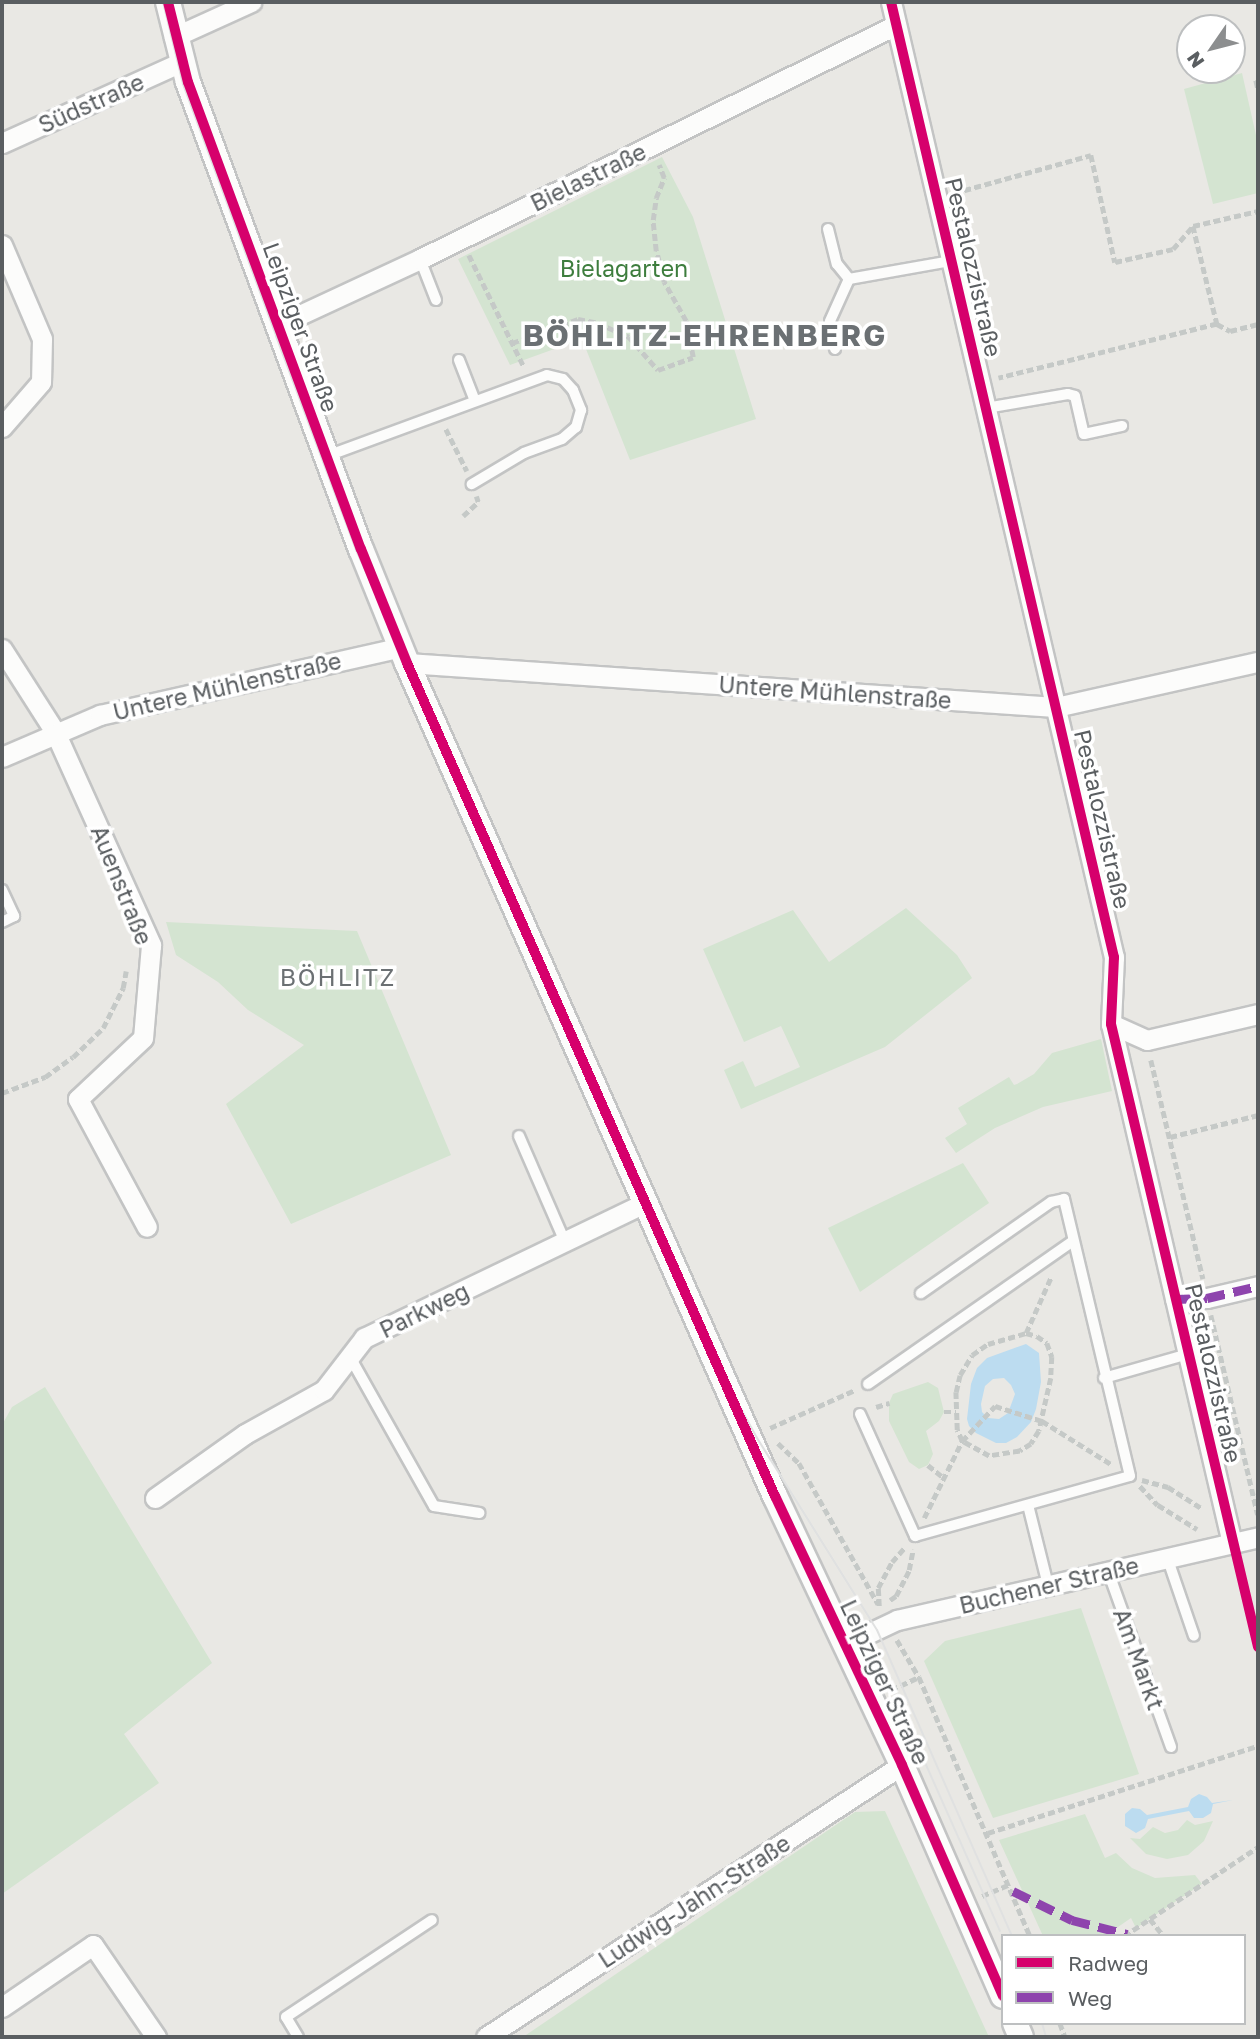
<!DOCTYPE html>
<html>
<head>
<meta charset="utf-8">
<style>
  body { margin:0 }
  #map { position:relative; width:1260px; height:2039px; overflow:hidden; background:#e9e8e4; font-family:"Golos Text",sans-serif }
  div>[style] { position:absolute }
  [style*='--x'] { left:calc(var(--x)*1px); top:calc(var(--y)*1px); width:calc(var(--w)*1px); rotate:calc(var(--a)*1deg) }
  .green>* { inset:0; background:#d4e4d1 }
  .water>* { inset:0; background:#bcdcf0 }
  .path>* { height:4.5px; margin-top:-2.25px; transform-origin:0; background:repeating-linear-gradient(90deg,#c5c9c7 0 7px,transparent 0 10.5px) }
  .roads { filter:drop-shadow(2px 0 #c3c4c4) drop-shadow(-2px 0 #c3c4c4) drop-shadow(0 2px #c3c4c4) drop-shadow(0 -2px #c3c4c4) }
  .service>* { height:10px; margin:-5px; padding:0 5px; transform-origin:5px; border-radius:5px; background:#fcfcfb }
  .minor>* { height:19px; margin:-9.5px; padding:0 9.5px; transform-origin:9.5px; border-radius:9.5px; background:#fcfcfb }
  .tertiary>* { height:24px; margin:-12px; padding:0 12px; transform-origin:12px; border-radius:12px; background:#fcfcfb }
  .tram>* { height:2px; margin:-1px; padding:0 1px; transform-origin:1px; border-radius:1px; background:#e0e1e1 }
  .quiet>* { height:9px; margin-top:-4.5px; transform-origin:0; background:repeating-linear-gradient(90deg,#8e44ad 0 18px,transparent 0 27px) }
  .cycleway>* { height:10px; margin:-5px; padding:0 5px; transform-origin:5px; border-radius:5px; background:#d6006c }
  span { translate:-50% -50%; white-space:nowrap; text-align:center; line-height:1.15; -webkit-text-stroke:7px #fff; paint-order:stroke }
  .street-label { font-size:23px; color:#5a5e61 }
  .park-label { font-size:23px; color:#3d7d3d }
  .neighbourhood-label { font-size:24px; color:#6b7073; letter-spacing:2px }
  .district-label { font-size:30px; color:#6b7073; font-weight:700; letter-spacing:2px }
  .frame { position:absolute; inset:0; border:4px solid #5a5e61; pointer-events:none }
  .legend { position:absolute; left:1001px; top:1934px; width:245px; height:91px; box-sizing:border-box; background:#fff; border:2px solid #bdbfc0; margin:0; padding:9px 12px; list-style:none; font-size:21px; color:#5a5e61 }
  .legend li { display:flex; align-items:center; gap:14px; height:35px }
  .legend b { width:35px; border:2px solid #bdbfc0 }
  .north { position:absolute; left:1176px; top:14px; width:70px; height:70px; box-sizing:border-box; background:#fff; border:2px solid #bdbfc0; border-radius:50%; rotate:235deg; font-size:19px; font-weight:700; line-height:28px; text-align:center; color:#5a5e61 }
  .north::after { content:''; display:block; margin:auto; width:24px; height:32px; background:#8c8e8f; clip-path:polygon(50% 0,100% 100%,50% 72%,0 100%) }
</style>
</head>
<body>
<div id="map">
  <div class="green">
    <i style="clip-path:polygon(1242px 73px,1258px 144px,1258px 193px,1213px 204px,1184px 89px)"></i>
    <i style="clip-path:polygon(662px 157px,693px 217px,756px 419px,630px 460px,582px 339px,510px 365px,458px 259px)"></i>
    <i style="clip-path:polygon(906px 908px,957px 955px,972px 978px,885px 1047px,741px 1109px,724px 1070px,743px 1061px,755px 1087px,800px 1067px,781px 1026px,744px 1042px,703px 949px,793px 910px,829px 962px)"></i>
    <i style="clip-path:polygon(166px 922px,357px 931px,451px 1155px,291px 1224px,226px 1104px,304px 1045px,248px 1010px,218px 982px,176px 955px)"></i>
    <i style="clip-path:polygon(1101px 1039px,1112px 1091px,1043px 1107px,995px 1128px,956px 1153px,945px 1138px,967px 1124px,958px 1108px,1009px 1077px,1014px 1085px,1017px 1084px,1034px 1074px,1052px 1053px)"></i>
    <i style="clip-path:polygon(963px 1163px,989px 1203px,860px 1292px,828px 1228px)"></i>
    <i style="clip-path:polygon(928px 1382px,938px 1388px,944px 1412px,939px 1421px,926px 1431px,933px 1454px,928px 1465px,919px 1469px,909px 1462px,889px 1421px,889px 1403px,893px 1394px)"></i>
    <i style="clip-path:polygon(45px 1387px,212px 1663px,124px 1734px,159px 1783px,2px 1894px,2px 1425px,12px 1407px)"></i>
    <i style="clip-path:polygon(1081px 1608px,1139px 1774px,993px 1818px,924px 1661px,945px 1641px)"></i>
    <i style="clip-path:polygon(885px 1811px,989px 2037px,523px 2037px,855px 1812px)"></i>
    <i style="clip-path:polygon(1085px 1814px,1105px 1858px,1116px 1853px,1132px 1868px,1155px 1878px,1195px 1875px,1202px 1884px,1136px 1928px,1131px 1918px,1105px 1936px,1043px 1936px,999px 1840px)"></i>
    <i style="clip-path:polygon(1187px 1820px,1195px 1825px,1213px 1821px,1204px 1841px,1188px 1855px,1167px 1859px,1146px 1854px,1130px 1838px,1140px 1839px,1153px 1827px,1165px 1833px,1178px 1830px)"></i>
  </div>
  <div class="water">
    <i style="clip-path:polygon(evenodd,1026px 1344px,1039px 1353px,1041px 1382px,1036px 1409px,1031px 1422px,1017px 1437px,1006px 1443px,996px 1443px,976px 1433px,969px 1426px,967px 1419px,971px 1384px,977px 1368px,987px 1358px,1026px 1344px,1004px 1378px,1011px 1385px,1015px 1394px,1008px 1413px,999px 1419px,988px 1418px,982px 1412px,981px 1404px,985px 1386px,993px 1379px,1004px 1378px)"></i>
    <i style="clip-path:polygon(1199px 1794px,1207px 1797px,1212px 1803px,1233px 1800px,1213px 1804px,1211px 1813px,1203px 1818px,1194px 1818px,1189px 1811px,1148px 1819px,1145px 1828px,1136px 1833px,1125px 1826px,1125px 1814px,1132px 1808px,1140px 1809px,1147px 1815px,1188px 1807px,1191px 1799px)"></i>
  </div>
  <div class="path">
    <i style="--x:1256;--y:80;--w:9;--a:77"></i>
    <i style="--x:954;--y:193;--w:142;--a:-15.5"></i>
    <i style="--x:1091;--y:155;--w:110;--a:77.4"></i>
    <i style="--x:1115;--y:262;--w:59;--a:-12.6"></i>
    <i style="--x:1173;--y:249;--w:30;--a:-49"></i>
    <i style="--x:1193;--y:226;--w:101;--a:76.2"></i>
    <i style="--x:1217;--y:324;--w:225;--a:166.1"></i>
    <i style="--x:1193;--y:226;--w:67;--a:-13"></i>
    <i style="--x:469;--y:255;--w:125;--a:63.8"></i>
    <i style="--x:1217;--y:324;--w:15;--a:28"></i>
    <i style="--x:1230;--y:331;--w:29;--a:-14"></i>
    <i style="--x:512;--y:343;--w:70;--a:-20"></i>
    <i style="--x:578;--y:319;--w:20;--a:11"></i>
    <i style="--x:598;--y:323;--w:34;--a:24"></i>
    <i style="--x:629;--y:337;--w:44;--a:48.7"></i>
    <i style="--x:658;--y:370;--w:37;--a:-20"></i>
    <i style="--x:693;--y:357;--w:37;--a:-101"></i>
    <i style="--x:686;--y:321;--w:45;--a:-119.4"></i>
    <i style="--x:664;--y:282;--w:32;--a:-104"></i>
    <i style="--x:656;--y:251;--w:31;--a:-96"></i>
    <i style="--x:653;--y:220;--w:22;--a:-82"></i>
    <i style="--x:656;--y:198;--w:22;--a:-68"></i>
    <i style="--x:664;--y:178;--w:14;--a:-111"></i>
    <i style="--x:446;--y:429;--w:47;--a:63.4"></i>
    <i style="--x:463;--y:516;--w:21;--a:-43"></i>
    <i style="--x:478;--y:502;--w:6;--a:-108"></i>
    <i style="--x:1151;--y:1060;--w:225;--a:76.6"></i>
    <i style="--x:2;--y:1093;--w:46;--a:-20.4"></i>
    <i style="--x:45;--y:1077;--w:34;--a:-36"></i>
    <i style="--x:73;--y:1057;--w:42;--a:-44"></i>
    <i style="--x:103;--y:1028;--w:45;--a:-63.4"></i>
    <i style="--x:123;--y:988;--w:17;--a:-80"></i>
    <i style="--x:1170;--y:1137;--w:91;--a:-14"></i>
    <i style="--x:1211;--y:1315;--w:205;--a:76.8"></i>
    <i style="--x:1026;--y:1333;--w:11;--a:15"></i>
    <i style="--x:1037;--y:1336;--w:12;--a:35"></i>
    <i style="--x:1047;--y:1343;--w:15;--a:70"></i>
    <i style="--x:1052;--y:1357;--w:21;--a:93"></i>
    <i style="--x:1051;--y:1378;--w:54;--a:102.8"></i>
    <i style="--x:1039;--y:1431;--w:15;--a:122"></i>
    <i style="--x:1031;--y:1444;--w:13;--a:148"></i>
    <i style="--x:1020;--y:1451;--w:31;--a:171"></i>
    <i style="--x:989;--y:1456;--w:31;--a:-151"></i>
    <i style="--x:962;--y:1441;--w:12;--a:-114"></i>
    <i style="--x:957;--y:1430;--w:38;--a:-92"></i>
    <i style="--x:956;--y:1392;--w:17;--a:-77"></i>
    <i style="--x:960;--y:1375;--w:23;--a:-59"></i>
    <i style="--x:972;--y:1355;--w:19;--a:-35"></i>
    <i style="--x:988;--y:1344;--w:40;--a:-16"></i>
    <i style="--x:1026;--y:1333;--w:61;--a:-65.9"></i>
    <i style="--x:876;--y:1407;--w:14;--a:-17"></i>
    <i style="--x:944;--y:1412;--w:12;--a:0"></i>
    <i style="--x:770;--y:1428;--w:93;--a:-24.1"></i>
    <i style="--x:778;--y:1443;--w:29;--a:44"></i>
    <i style="--x:799;--y:1463;--w:162;--a:60.7"></i>
    <i style="--x:928;--y:1465;--w:21;--a:39"></i>
    <i style="--x:1142;--y:1480;--w:27;--a:15"></i>
    <i style="--x:1168;--y:1487;--w:41;--a:32.2"></i>
    <i style="--x:1140;--y:1486;--w:26;--a:47"></i>
    <i style="--x:1158;--y:1505;--w:46;--a:31.6"></i>
    <i style="--x:924;--y:1518;--w:86;--a:-63.7"></i>
    <i style="--x:962;--y:1441;--w:48;--a:-46.7"></i>
    <i style="--x:995;--y:1406;--w:49;--a:17.7"></i>
    <i style="--x:1042;--y:1421;--w:81;--a:31.9"></i>
    <i style="--x:890;--y:1600;--w:7;--a:-34"></i>
    <i style="--x:896;--y:1596;--w:29;--a:-63"></i>
    <i style="--x:909;--y:1570;--w:21;--a:-79"></i>
    <i style="--x:879;--y:1606;--w:18;--a:-93"></i>
    <i style="--x:878;--y:1588;--w:30;--a:-62"></i>
    <i style="--x:892;--y:1562;--w:20;--a:-49"></i>
    <i style="--x:897;--y:1640;--w:43;--a:59.3"></i>
    <i style="--x:919;--y:1677;--w:282;--a:66.8"></i>
    <i style="--x:891;--y:1690;--w:31;--a:-25"></i>
    <i style="--x:988;--y:1833;--w:284;--a:-17.9"></i>
    <i style="--x:982;--y:1896;--w:30;--a:-23"></i>
    <i style="--x:1150;--y:1919;--w:22;--a:51"></i>
    <i style="--x:1124;--y:1936;--w:161;--a:-33.6"></i>
    <i style="--x:1060;--y:2023;--w:15;--a:70"></i>
  </div>
  <div class="roads">
    <div class="service">
      <i style="--x:828;--y:229;--w:36;--a:76"></i>
      <i style="--x:837;--y:264;--w:19;--a:51"></i>
      <i style="--x:420;--y:259;--w:44;--a:68.7"></i>
      <i style="--x:835;--y:349;--w:28;--a:-100"></i>
      <i style="--x:830;--y:321;--w:46;--a:-65.7"></i>
      <i style="--x:849;--y:279;--w:104;--a:-10"></i>
      <i style="--x:459;--y:360;--w:44;--a:68.7"></i>
      <i style="--x:986;--y:408;--w:83;--a:-9.7"></i>
      <i style="--x:1068;--y:394;--w:7;--a:16"></i>
      <i style="--x:1075;--y:396;--w:39;--a:77"></i>
      <i style="--x:1084;--y:434;--w:39;--a:-12"></i>
      <i style="--x:327;--y:456;--w:234;--a:-20.2"></i>
      <i style="--x:547;--y:375;--w:16;--a:14"></i>
      <i style="--x:563;--y:379;--w:15;--a:48"></i>
      <i style="--x:573;--y:390;--w:22;--a:68"></i>
      <i style="--x:581;--y:410;--w:18;--a:106"></i>
      <i style="--x:576;--y:427;--w:18;--a:139"></i>
      <i style="--x:562;--y:439;--w:40;--a:159.8"></i>
      <i style="--x:524;--y:453;--w:61;--a:149.2"></i>
      <i style="--x:2;--y:890;--w:29;--a:65"></i>
      <i style="--x:14;--y:916;--w:13;--a:153"></i>
      <i style="--x:519;--y:1136;--w:116;--a:66.5"></i>
      <i style="--x:350;--y:1357;--w:171;--a:60.6"></i>
      <i style="--x:434;--y:1506;--w:46;--a:8.8"></i>
      <i style="--x:1104;--y:1378;--w:87;--a:-15.9"></i>
      <i style="--x:868;--y:1384;--w:250;--a:-34.9"></i>
      <i style="--x:860;--y:1414;--w:134;--a:65.7"></i>
      <i style="--x:915;--y:1536;--w:223;--a:-15.6"></i>
      <i style="--x:1130;--y:1476;--w:285;--a:-103.4"></i>
      <i style="--x:1064;--y:1199;--w:13;--a:167"></i>
      <i style="--x:1051;--y:1202;--w:159;--a:145"></i>
      <i style="--x:1028;--y:1505;--w:82;--a:76"></i>
      <i style="--x:1167;--y:1557;--w:83;--a:71.1"></i>
      <i style="--x:1108;--y:1571;--w:187;--a:70.3"></i>
      <i style="--x:298;--y:2037;--w:23;--a:-121"></i>
      <i style="--x:286;--y:2017;--w:175;--a:-33.6"></i>
    </div>
    <div class="minor">
      <i style="--x:891;--y:2;--w:981;--a:76.86"></i>
      <i style="--x:1114;--y:957;--w:67;--a:92.6"></i>
      <i style="--x:1111;--y:1024;--w:533;--a:76.88"></i>
      <i style="--x:174;--y:37;--w:85;--a:-24.4"></i>
      <i style="--x:2;--y:143;--w:196;--a:-24.3"></i>
      <i style="--x:2;--y:245;--w:102;--a:66.9"></i>
      <i style="--x:42;--y:339;--w:43;--a:91.3"></i>
      <i style="--x:41;--y:382;--w:60;--a:130.9"></i>
      <i style="--x:278;--y:325;--w:157;--a:-24.9"></i>
      <i style="--x:420;--y:259;--w:530;--a:-26.18"></i>
      <i style="--x:2;--y:649;--w:98;--a:57.4"></i>
      <i style="--x:55;--y:732;--w:234;--a:65.7"></i>
      <i style="--x:151;--y:945;--w:93;--a:94.9"></i>
      <i style="--x:143;--y:1038;--w:89;--a:136.8"></i>
      <i style="--x:78;--y:1099;--w:145;--a:61.7"></i>
      <i style="--x:407;--y:663;--w:650;--a:3.88"></i>
      <i style="--x:1056;--y:707;--w:207;--a:-12.6"></i>
      <i style="--x:2;--y:757;--w:107;--a:-23.2"></i>
      <i style="--x:100;--y:715;--w:309;--a:-12.7"></i>
      <i style="--x:1111;--y:1024;--w:39;--a:24"></i>
      <i style="--x:1147;--y:1040;--w:114;--a:-13.2"></i>
      <i style="--x:1175;--y:1299;--w:32;--a:-2"></i>
      <i style="--x:1207;--y:1298;--w:52;--a:-13.2"></i>
      <i style="--x:155;--y:1498;--w:110;--a:-35.4"></i>
      <i style="--x:245;--y:1434;--w:90;--a:-29.1"></i>
      <i style="--x:324;--y:1390;--w:66;--a:-52.4"></i>
      <i style="--x:364;--y:1338;--w:314;--a:-25.7"></i>
      <i style="--x:844;--y:1645;--w:59;--a:-25.3"></i>
      <i style="--x:897;--y:1620;--w:370;--a:-12.9"></i>
      <i style="--x:2;--y:2007;--w:110;--a:-34.3"></i>
      <i style="--x:93;--y:1945;--w:112;--a:55.6"></i>
      <i style="--x:486;--y:2037;--w:497;--a:-33.2"></i>
    </div>
    <div class="tertiary">
      <i style="--x:168;--y:2;--w:82;--a:76"></i>
      <i style="--x:188;--y:82;--w:498;--a:69.7"></i>
      <i style="--x:361;--y:549;--w:123;--a:68"></i>
      <i style="--x:407;--y:663;--w:911;--a:66.17"></i>
      <i style="--x:775;--y:1496;--w:297;--a:64.7"></i>
      <i style="--x:902;--y:1765;--w:252;--a:66.4"></i>
      <i style="--x:1015;--y:2023;--w:15;--a:67"></i>
    </div>
  </div>
  <div class="tram">
    <i style="--x:163;--y:2;--w:84;--a:76.3"></i>
    <i style="--x:183;--y:84;--w:269;--a:69.7"></i>
    <i style="--x:276;--y:336;--w:228;--a:69.5"></i>
    <i style="--x:356;--y:550;--w:124;--a:65.7"></i>
    <i style="--x:728;--y:1385;--w:60;--a:61.3"></i>
    <i style="--x:757;--y:1438;--w:226;--a:58"></i>
    <i style="--x:877;--y:1630;--w:334;--a:66.2"></i>
    <i style="--x:882;--y:1666;--w:290;--a:66"></i>
    <i style="--x:1042;--y:2023;--w:15;--a:74"></i>
  </div>
  <div class="quiet">
    <i style="--x:1175;--y:1299;--w:32;--a:-2"></i>
    <i style="--x:1207;--y:1298;--w:52;--a:-13.2"></i>
    <i style="--x:1013;--y:1891;--w:66;--a:26.2"></i>
    <i style="--x:1072;--y:1920;--w:57;--a:14.3"></i>
  </div>
  <div class="cycleway">
    <i style="--x:168;--y:2;--w:82;--a:76"></i>
    <i style="--x:188;--y:82;--w:498;--a:69.7"></i>
    <i style="--x:361;--y:549;--w:123;--a:68"></i>
    <i style="--x:407;--y:663;--w:911;--a:66.17"></i>
    <i style="--x:775;--y:1496;--w:297;--a:64.7"></i>
    <i style="--x:902;--y:1765;--w:252;--a:66.4"></i>
    <i style="--x:891;--y:2;--w:981;--a:76.86"></i>
    <i style="--x:1114;--y:957;--w:67;--a:92.6"></i>
    <i style="--x:1111;--y:1024;--w:640;--a:76.72"></i>
  </div>
  <div class="street-label">
    <span style="left:91px;top:103px;rotate:-24deg">Südstraße</span>
    <span style="left:588px;top:177px;rotate:-26deg">Bielastraße</span>
    <span style="left:974px;top:267px;rotate:77deg">Pestalozzistraße</span>
    <span style="left:301px;top:327px;rotate:70deg">Leipziger Straße</span>
    <span style="left:227px;top:686px;rotate:-13deg">Untere Mühlenstraße</span>
    <span style="left:835px;top:692px;rotate:4deg">Untere Mühlenstraße</span>
    <span style="left:1103px;top:819px;rotate:77deg">Pestalozzistraße</span>
    <span style="left:122px;top:885px;rotate:68deg">Auenstraße</span>
    <span style="left:424px;top:1310px;rotate:-26deg">Parkweg</span>
    <span style="left:1214px;top:1373px;rotate:77deg">Pestalozzistraße</span>
    <span style="left:1049px;top:1585px;rotate:-13deg">Buchener Straße</span>
    <span style="left:1139px;top:1659px;rotate:70deg">Am Markt</span>
    <span style="left:885px;top:1682px;rotate:65deg">Leipziger Straße</span>
    <span style="left:694px;top:1901px;rotate:-33deg">Ludwig-Jahn-Straße</span>
  </div>
  <div class="park-label">
    <span style="left:624px;top:268px">Bielagarten</span>
  </div>
  <div class="neighbourhood-label">
    <span style="left:338px;top:977px">BÖHLITZ</span>
  </div>
  <div class="district-label">
    <span style="left:705px;top:335px">BÖHLITZ-EHRENBERG</span>
  </div>
  <div class="frame"></div>
  <ul class="legend">
  <li><b style="height:9px;background:#d6006c"></b>Radweg</li>
  <li><b style="height:9px;background:#8e44ad"></b>Weg</li>
  </ul>
  <div class="north">N</div>
</div>
</body>
</html>
